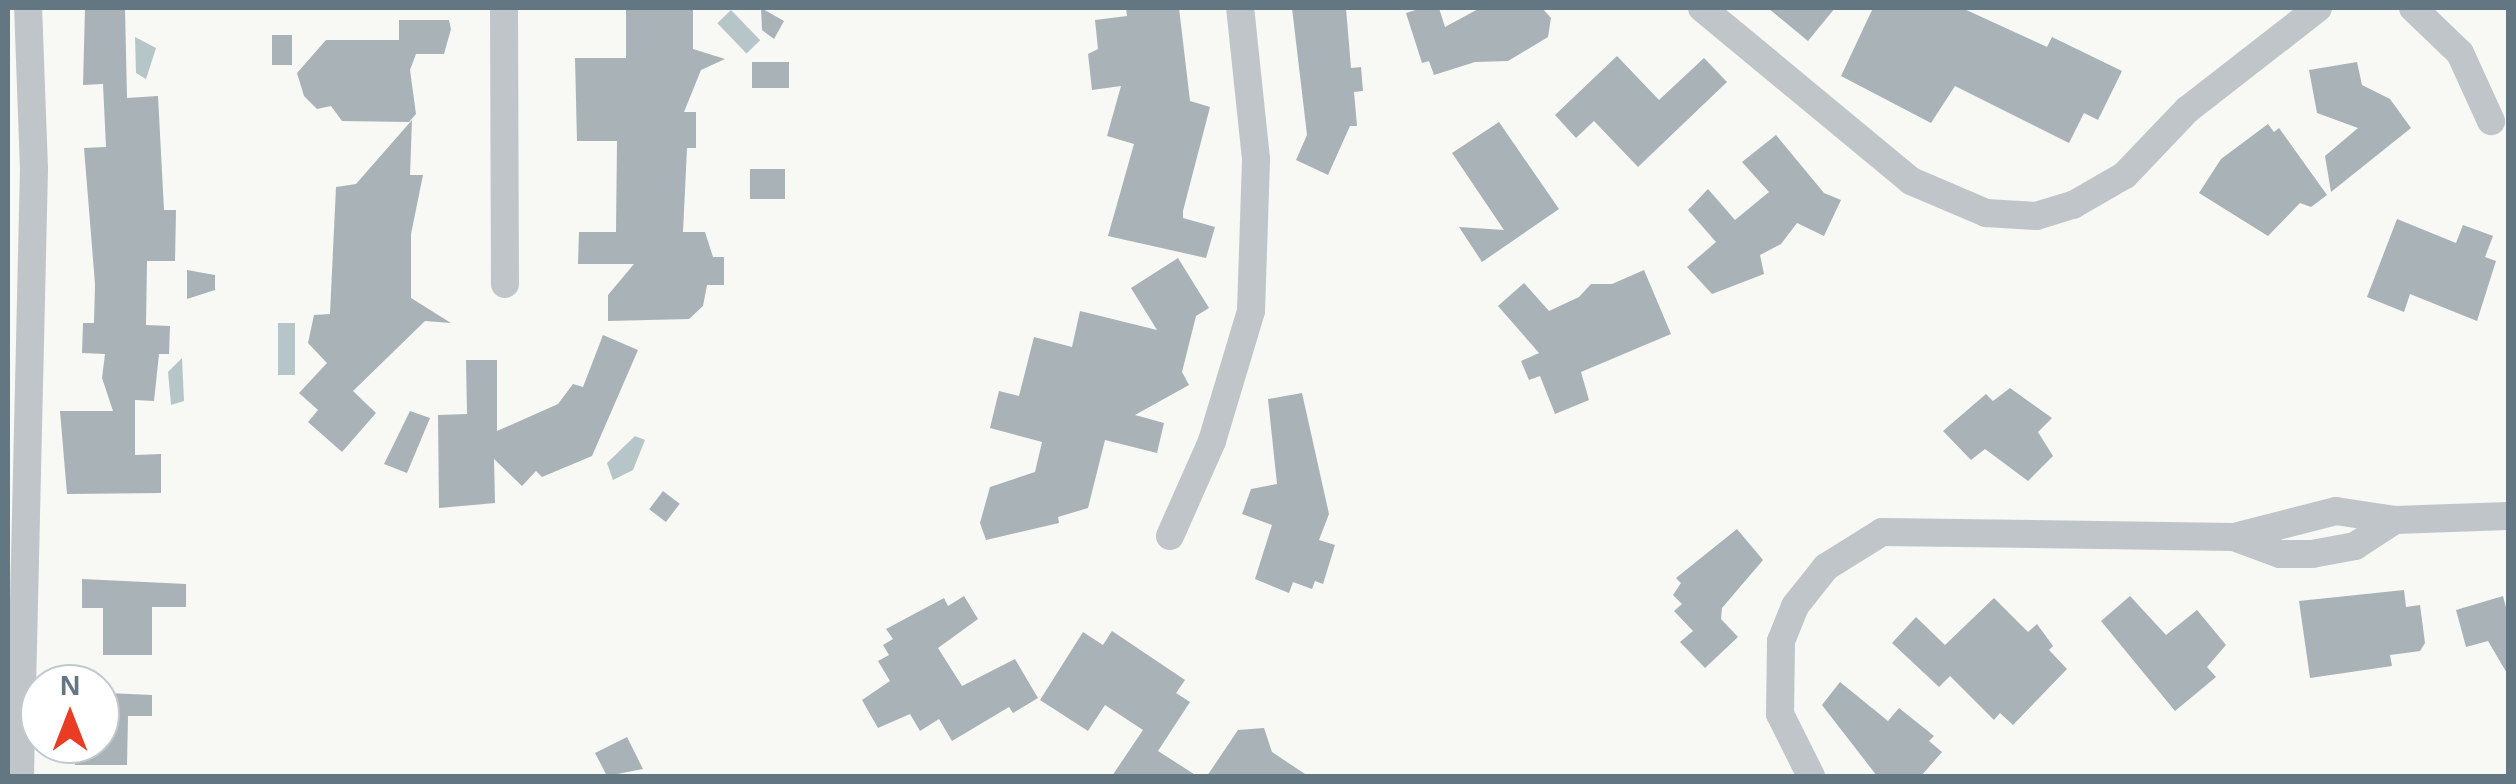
<!DOCTYPE html>
<html>
<head>
<meta charset="utf-8">
<style>
  body { margin:0 }
  #map { position:relative; width:2516px; height:784px; overflow:hidden; background:#f8f8f5; font-family:Arial,sans-serif }
  div>[style] { position:absolute }
  [style*='--x'] { left:calc(var(--x)*1px); top:calc(var(--y)*1px); width:calc(var(--w)*1px); rotate:calc(var(--a)*1deg) }
  .water>* { inset:0; background:#b6c6c8; transform-origin:0 0 }
  .building>* { inset:0; background:#a8b2b7; transform-origin:0 0 }
  .minor>* { height:28px; margin:-14px; padding:0 14px; transform-origin:14px; border-radius:14px; background:#bfc5c8 }
  span { translate:-50% -50%; white-space:nowrap; text-align:center; line-height:1.15; -webkit-text-stroke:10px #fff; paint-order:stroke }
  .frame { position:absolute; inset:0; border:10px solid #627781; pointer-events:none }
  .north { position:absolute; left:20px; top:664px; width:100px; height:100px; box-sizing:border-box; background:#fff; border:2px solid #c0c9cd; border-radius:50%; rotate:0deg; font-size:28px; font-weight:700; line-height:40px; text-align:center; color:#627781 }
  .north::after { content:''; display:block; margin:auto; width:35px; height:45px; background:#ea3b23; clip-path:polygon(50% 0,100% 100%,50% 72%,0 100%) }
</style>
</head>
<body>
<div id="map">
  <div class="water">
    <i style="left:731px;top:10px;width:42px;height:19px;rotate:46deg"></i>
    <i style="clip-path:polygon(135px 37px,156px 48px,146px 79px,136px 73px)"></i>
    <i style="left:278px;top:323px;width:17px;height:52px"></i>
    <i style="clip-path:polygon(182px 358px,184px 401px,171px 405px,168px 372px)"></i>
    <i style="clip-path:polygon(635px 436px,645px 440px,633px 470px,613px 480px,607px 463px)"></i>
  </div>
  <div class="building">
    <i style="clip-path:polygon(85px 8px,125px 8px,127px 98px,158px 96px,164px 210px,176px 210px,175px 261px,147px 261px,146px 325px,170px 326px,169px 354px,159px 354px,154px 401px,135px 400px,135px 455px,161px 454px,161px 493px,67px 494px,60px 411px,113px 411px,102px 378px,105px 354px,82px 353px,83px 323px,94px 323px,95px 284px,84px 148px,106px 147px,103px 84px,83px 85px)"></i>
    <i style="clip-path:polygon(626px 8px,693px 8px,693px 49px,725px 59px,701px 70px,684px 112px,696px 112px,696px 148px,687px 148px,683px 232px,705px 232px,713px 257px,724px 257px,724px 285px,707px 285px,703px 306px,689px 319px,608px 321px,608px 295px,634px 264px,578px 264px,579px 232px,616px 232px,617px 141px,577px 141px,575px 58px,626px 58px)"></i>
    <i style="clip-path:polygon(761px 8px,784px 21px,774px 39px,762px 30px)"></i>
    <i style="clip-path:polygon(1126px 8px,1179px 8px,1190px 101px,1210px 107px,1183px 211px,1183px 218px,1215px 227px,1206px 258px,1108px 236px,1134px 144px,1107px 136px,1121px 86px,1092px 90px,1088px 54px,1098px 49px,1095px 20px,1127px 16px)"></i>
    <i style="clip-path:polygon(1292px 8px,1346px 8px,1351px 68px,1361px 67px,1363px 91px,1354px 92px,1357px 126px,1350px 126px,1328px 175px,1296px 160px,1307px 135px)"></i>
    <i style="clip-path:polygon(1422px 8px,1439px 8px,1445px 27px,1480px 8px,1542px 8px,1551px 18px,1548px 37px,1508px 61px,1475px 62px,1434px 75px,1429px 61px,1422px 63px,1406px 13px)"></i>
    <i style="clip-path:polygon(1768px 8px,1835px 8px,1808px 41px)"></i>
    <i style="clip-path:polygon(1873px 8px,1962px 8px,2047px 47px,2052px 37px,2122px 71px,2098px 120px,2084px 113px,2069px 143px,1955px 86px,1931px 123px,1841px 76px)"></i>
    <i style="clip-path:polygon(399px 20px,449px 20px,451px 29px,444px 54px,416px 54px,410px 70px,416px 114px,409px 122px,342px 121px,331px 106px,317px 109px,304px 96px,297px 73px,326px 40px,399px 40px)"></i>
    <i style="left:272px;top:35px;width:20px;height:30px"></i>
    <i style="clip-path:polygon(1617px 56px,1659px 100px,1704px 58px,1727px 82px,1638px 167px,1594px 121px,1576px 138px,1555px 115px)"></i>
    <i style="left:789px;top:62px;width:26px;height:37px;rotate:90deg"></i>
    <i style="clip-path:polygon(2357px 62px,2362px 85px,2390px 99px,2411px 128px,2331px 192px,2325px 156px,2358px 128px,2317px 113px,2309px 70px)"></i>
    <i style="clip-path:polygon(412px 120px,410px 175px,423px 175px,411px 234px,411px 298px,451px 323px,425px 321px,353px 391px,376px 413px,342px 452px,308px 422px,318px 410px,299px 393px,327px 363px,308px 343px,314px 315px,330px 314px,336px 187px,356px 184px)"></i>
    <i style="clip-path:polygon(1499px 122px,1559px 209px,1482px 262px,1459px 227px,1504px 230px,1452px 153px)"></i>
    <i style="clip-path:polygon(2268px 124px,2274px 132px,2279px 128px,2327px 195px,2311px 207px,2300px 203px,2268px 236px,2199px 193px,2221px 159px)"></i>
    <i style="clip-path:polygon(1776px 135px,1824px 193px,1841px 200px,1824px 236px,1797px 223px,1781px 244px,1760px 255px,1764px 274px,1712px 294px,1687px 267px,1716px 242px,1688px 210px,1708px 189px,1735px 220px,1769px 192px,1742px 162px)"></i>
    <i style="left:750px;top:169px;width:35px;height:30px"></i>
    <i style="clip-path:polygon(2397px 219px,2456px 243px,2463px 225px,2493px 236px,2485px 257px,2496px 261px,2477px 321px,2410px 294px,2404px 312px,2367px 297px)"></i>
    <i style="clip-path:polygon(1178px 258px,1209px 308px,1196px 316px,1182px 372px,1189px 385px,1135px 415px,1164px 423px,1157px 453px,1105px 440px,1088px 508px,1058px 517px,1059px 523px,986px 540px,980px 523px,990px 487px,1035px 472px,1042px 442px,990px 428px,999px 391px,1019px 396px,1034px 337px,1072px 347px,1080px 311px,1157px 330px,1131px 288px)"></i>
    <i style="clip-path:polygon(187px 270px,215px 275px,215px 290px,187px 299px)"></i>
    <i style="clip-path:polygon(1644px 270px,1671px 334px,1581px 372px,1589px 400px,1555px 414px,1540px 376px,1529px 380px,1521px 361px,1539px 353px,1498px 306px,1524px 283px,1549px 311px,1579px 297px,1591px 284px,1612px 284px)"></i>
    <i style="clip-path:polygon(603px 335px,638px 350px,592px 456px,542px 477px,536px 471px,522px 486px,494px 459px,495px 503px,439px 508px,438px 415px,467px 414px,466px 360px,497px 360px,497px 431px,558px 404px,573px 384px,583px 387px)"></i>
    <i style="clip-path:polygon(2010px 388px,2052px 418px,2038px 432px,2053px 456px,2028px 481px,1985px 449px,1971px 460px,1943px 431px,1986px 394px,1993px 401px)"></i>
    <i style="clip-path:polygon(1302px 393px,1329px 514px,1319px 540px,1335px 545px,1323px 584px,1315px 581px,1312px 589px,1293px 582px,1289px 593px,1255px 579px,1272px 525px,1242px 514px,1251px 489px,1277px 484px,1268px 399px)"></i>
    <i style="clip-path:polygon(410px 411px,430px 418px,407px 473px,384px 464px)"></i>
    <i style="left:663px;top:491px;width:21px;height:23px;rotate:37deg"></i>
    <i style="clip-path:polygon(1737px 529px,1763px 560px,1722px 608px,1721px 619px,1738px 637px,1705px 668px,1680px 642px,1693px 631px,1674px 611px,1682px 604px,1673px 595px,1681px 583px,1676px 578px)"></i>
    <i style="clip-path:polygon(82px 579px,186px 584px,186px 607px,152px 607px,152px 655px,103px 655px,103px 608px,82px 608px)"></i>
    <i style="clip-path:polygon(2404px 590px,2406px 607px,2420px 605px,2425px 643px,2420px 651px,2390px 655px,2392px 666px,2310px 678px,2299px 601px)"></i>
    <i style="clip-path:polygon(964px 596px,978px 619px,938px 648px,962px 686px,1015px 659px,1038px 698px,1013px 713px,1009px 707px,952px 741px,939px 719px,920px 731px,910px 714px,878px 728px,862px 700px,890px 681px,878px 661px,889px 655px,883px 645px,893px 639px,886px 629px,944px 598px,948px 606px)"></i>
    <i style="clip-path:polygon(2130px 596px,2166px 635px,2197px 610px,2226px 645px,2207px 667px,2216px 677px,2175px 711px,2101px 621px)"></i>
    <i style="clip-path:polygon(2503px 596px,2508px 615px,2508px 675px,2488px 641px,2466px 647px,2456px 610px)"></i>
    <i style="clip-path:polygon(1994px 598px,2028px 632px,2037px 624px,2053px 646px,2049px 650px,2067px 669px,2013px 725px,2000px 713px,1994px 720px,1950px 676px,1939px 687px,1892px 643px,1916px 617px,1945px 645px)"></i>
    <i style="clip-path:polygon(1112px 631px,1185px 680px,1176px 693px,1190px 702px,1158px 751px,1197px 776px,1112px 776px,1143px 730px,1105px 705px,1088px 731px,1040px 700px,1083px 632px,1103px 645px)"></i>
    <i style="clip-path:polygon(1840px 682px,1888px 721px,1899px 708px,1934px 736px,1929px 741px,1942px 752px,1921px 776px,1877px 776px,1822px 705px)"></i>
    <i style="clip-path:polygon(107px 693px,152px 695px,152px 716px,128px 716px,127px 765px,75px 765px,72px 744px,100px 744px,100px 697px)"></i>
    <i style="clip-path:polygon(1264px 728px,1272px 752px,1308px 776px,1207px 776px,1238px 730px)"></i>
    <i style="clip-path:polygon(627px 737px,643px 769px,607px 776px,595px 753px)"></i>
  </div>
  <div class="minor">
    <i style="--x:504;--y:8;--w:276;--a:89.8"></i>
    <i style="--x:1702;--y:8;--w:271;--a:39.6"></i>
    <i style="--x:1911;--y:181;--w:82;--a:23.1"></i>
    <i style="--x:1986;--y:213;--w:50;--a:3.4"></i>
    <i style="--x:2036;--y:216;--w:39;--a:-17"></i>
    <i style="--x:2073;--y:205;--w:60;--a:-30"></i>
    <i style="--x:2125;--y:175;--w:90;--a:-46.4"></i>
    <i style="--x:2187;--y:110;--w:166;--a:-37.9"></i>
    <i style="--x:2413;--y:8;--w:65;--a:43.8"></i>
    <i style="--x:2460;--y:53;--w:75;--a:65.5"></i>
    <i style="--x:1170;--y:536;--w:104;--a:-66.1"></i>
    <i style="--x:1212;--y:441;--w:136;--a:-73.3"></i>
    <i style="--x:1251;--y:311;--w:152;--a:-88.1"></i>
    <i style="--x:1256;--y:159;--w:152;--a:-96"></i>
    <i style="--x:2234;--y:537;--w:49;--a:20.3"></i>
    <i style="--x:2280;--y:554;--w:32;--a:0"></i>
    <i style="--x:2312;--y:554;--w:44;--a:-10.5"></i>
    <i style="--x:2355;--y:546;--w:48;--a:-33"></i>
    <i style="--x:20;--y:776;--w:607;--a:-88.68"></i>
    <i style="--x:34;--y:169;--w:161;--a:-92.1"></i>
    <i style="--x:1811;--y:776;--w:69;--a:-116.6"></i>
    <i style="--x:1780;--y:714;--w:73;--a:-89.2"></i>
    <i style="--x:1781;--y:641;--w:38;--a:-68"></i>
    <i style="--x:1795;--y:606;--w:50;--a:-51.5"></i>
    <i style="--x:1826;--y:567;--w:66;--a:-32"></i>
    <i style="--x:1882;--y:532;--w:352;--a:0.8"></i>
    <i style="--x:2234;--y:537;--w:105;--a:-14.3"></i>
    <i style="--x:2336;--y:511;--w:60;--a:8.7"></i>
    <i style="--x:2395;--y:520;--w:113;--a:-2"></i>
  </div>
  <div class="frame"></div>
  <div class="north">N</div>
</div>
</body>
</html>
